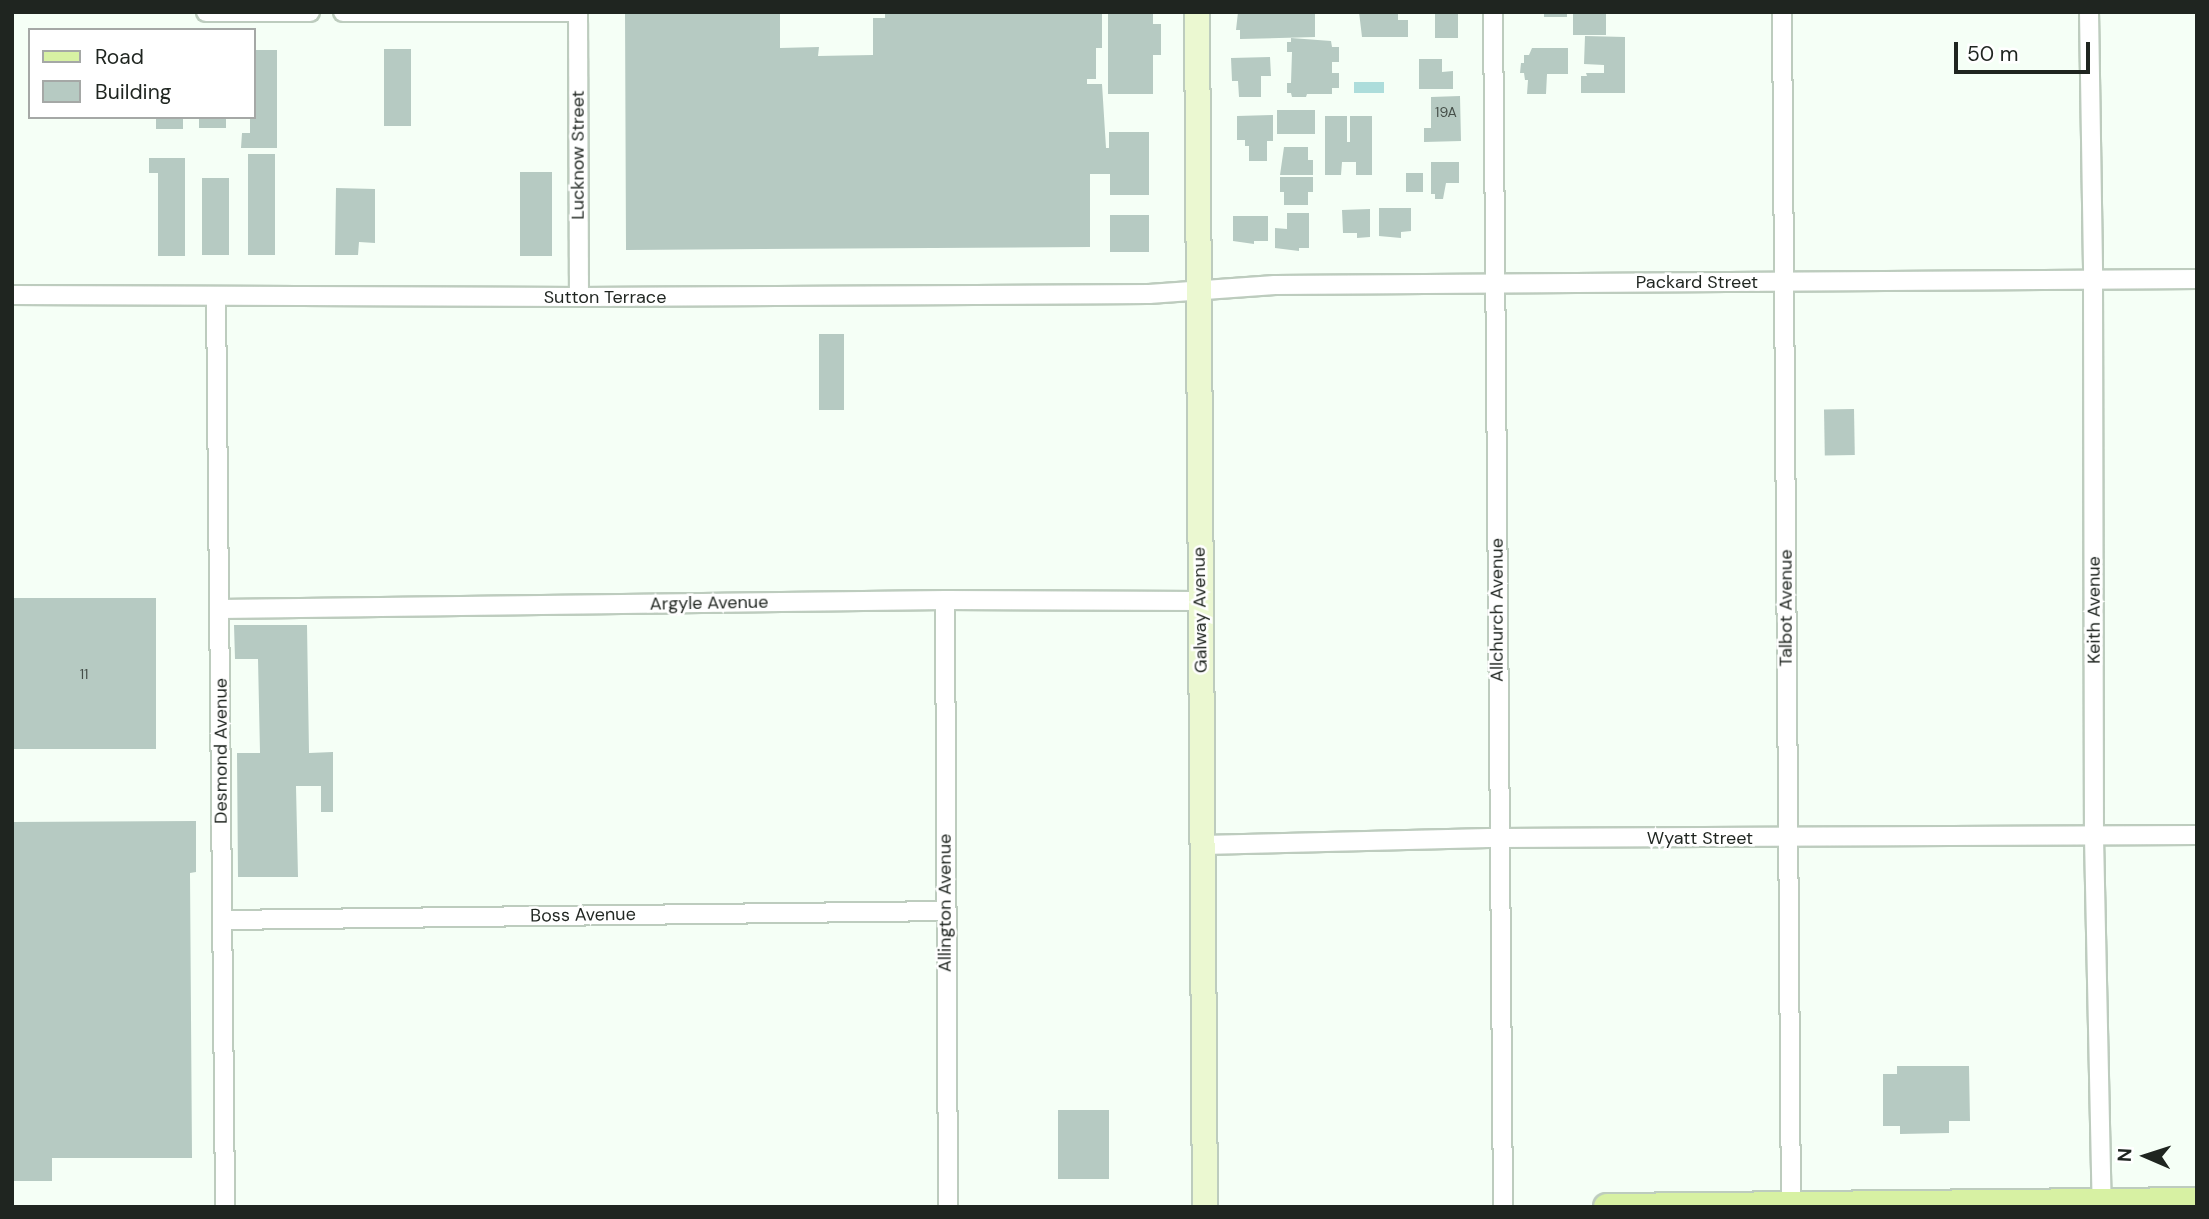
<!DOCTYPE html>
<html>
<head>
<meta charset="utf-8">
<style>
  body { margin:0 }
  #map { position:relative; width:2209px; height:1219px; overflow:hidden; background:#f5fff6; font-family:"DM Sans",sans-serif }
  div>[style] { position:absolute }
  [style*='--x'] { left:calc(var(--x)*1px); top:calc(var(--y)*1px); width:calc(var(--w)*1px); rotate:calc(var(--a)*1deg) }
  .water>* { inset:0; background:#addddb; transform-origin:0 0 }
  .building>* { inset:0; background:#b6cac2; transform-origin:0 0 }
  .roads { filter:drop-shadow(2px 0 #bdccbe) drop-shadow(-2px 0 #bdccbe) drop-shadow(0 2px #bdccbe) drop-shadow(0 -2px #bdccbe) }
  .street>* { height:18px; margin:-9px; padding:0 9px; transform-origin:9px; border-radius:9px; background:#fff }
  .secondary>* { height:24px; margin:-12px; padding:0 12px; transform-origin:12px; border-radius:12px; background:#ebf8d1 }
  .primary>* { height:26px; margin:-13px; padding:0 13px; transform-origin:13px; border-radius:13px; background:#d7f1a3 }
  span { translate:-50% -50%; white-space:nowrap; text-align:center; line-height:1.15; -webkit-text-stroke:5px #fff; paint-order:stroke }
  .number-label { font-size:14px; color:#454e48 }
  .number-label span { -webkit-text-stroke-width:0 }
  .street-label { font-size:18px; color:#1f2520 }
  .frame { position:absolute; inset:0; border:14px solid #1f2520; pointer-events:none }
  .legend { position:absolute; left:28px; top:28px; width:228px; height:91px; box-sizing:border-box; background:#fff; border:2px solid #a5a8a6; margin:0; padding:9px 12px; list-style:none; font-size:21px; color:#1f2520 }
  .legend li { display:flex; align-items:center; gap:14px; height:35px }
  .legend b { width:35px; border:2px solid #a5a8a6 }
  .north { position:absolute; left:2111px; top:1121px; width:70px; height:70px; -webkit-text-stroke:5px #fff; paint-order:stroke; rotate:273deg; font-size:19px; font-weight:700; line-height:28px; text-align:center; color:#1f2520 }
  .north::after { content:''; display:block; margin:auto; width:24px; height:32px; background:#1f2520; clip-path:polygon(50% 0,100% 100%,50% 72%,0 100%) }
  .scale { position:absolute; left:1954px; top:42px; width:136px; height:32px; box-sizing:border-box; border:4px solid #1f2520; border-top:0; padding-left:9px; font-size:21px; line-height:24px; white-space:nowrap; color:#1f2520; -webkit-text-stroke:5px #fff; paint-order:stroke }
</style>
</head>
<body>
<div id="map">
  <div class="water">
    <i style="left:1354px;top:82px;width:30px;height:11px"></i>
  </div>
  <div class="building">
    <i style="clip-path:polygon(625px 12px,780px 12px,780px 48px,819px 47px,818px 56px,873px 55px,873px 18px,885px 18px,885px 12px,1102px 12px,1102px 48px,1096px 48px,1096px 79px,1087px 79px,1087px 84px,1102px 84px,1106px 148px,1109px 148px,1109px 132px,1149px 132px,1149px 195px,1110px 195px,1110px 174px,1090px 174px,1090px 247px,626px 250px)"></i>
    <i style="clip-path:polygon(1108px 12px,1153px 12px,1153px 24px,1161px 24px,1161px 55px,1153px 55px,1153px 94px,1108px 94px)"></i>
    <i style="clip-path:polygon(1238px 12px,1315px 12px,1315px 37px,1240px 39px,1240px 30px,1236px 30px)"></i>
    <i style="clip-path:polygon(1359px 12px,1398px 12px,1398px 20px,1408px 20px,1408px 37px,1362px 37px)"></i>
    <i style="left:1435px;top:12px;width:23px;height:26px"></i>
    <i style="left:1544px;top:12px;width:23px;height:5px"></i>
    <i style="left:1573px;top:12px;width:33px;height:23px"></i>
    <i style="clip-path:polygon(1585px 36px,1625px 37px,1625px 93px,1581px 93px,1581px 76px,1587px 76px,1586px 73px,1604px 73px,1604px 65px,1584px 64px)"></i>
    <i style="clip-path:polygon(1291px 38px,1331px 41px,1332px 47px,1339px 47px,1339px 62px,1332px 62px,1332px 73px,1339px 73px,1339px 88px,1332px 88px,1332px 94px,1307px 94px,1306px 97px,1292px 97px,1291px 93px,1287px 93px,1287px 83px,1291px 83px,1292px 52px,1287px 52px,1287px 42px,1291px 42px)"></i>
    <i style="clip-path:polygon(1532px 48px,1568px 48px,1568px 74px,1547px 74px,1546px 94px,1527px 94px,1528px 80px,1525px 80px,1524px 73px,1520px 73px,1521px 63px,1524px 63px,1524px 55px,1529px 55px)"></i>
    <i style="left:384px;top:49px;width:27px;height:77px"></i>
    <i style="clip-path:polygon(254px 50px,277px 50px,277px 148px,241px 148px,242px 133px,250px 133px,250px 117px,254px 117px)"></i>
    <i style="clip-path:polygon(1270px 57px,1271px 76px,1261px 76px,1261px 97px,1239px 97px,1238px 81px,1232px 81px,1231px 58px)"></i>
    <i style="clip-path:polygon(1419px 59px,1442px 59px,1442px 72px,1453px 71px,1453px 89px,1419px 89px)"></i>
    <i style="clip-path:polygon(1460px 96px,1461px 141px,1424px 142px,1424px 128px,1431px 128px,1431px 97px)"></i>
    <i style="left:1277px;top:110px;width:38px;height:24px"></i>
    <i style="clip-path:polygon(1273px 115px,1273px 141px,1267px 141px,1267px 161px,1249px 161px,1249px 146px,1245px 146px,1245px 140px,1237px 140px,1237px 116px)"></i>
    <i style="clip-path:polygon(1325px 116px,1347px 116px,1347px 142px,1350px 142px,1350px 116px,1372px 116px,1372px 175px,1356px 175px,1356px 162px,1342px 162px,1341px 175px,1325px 175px)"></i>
    <i style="left:156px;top:117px;width:27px;height:12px"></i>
    <i style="left:199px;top:117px;width:27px;height:11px"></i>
    <i style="clip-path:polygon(1284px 147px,1308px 147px,1308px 160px,1313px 160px,1313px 175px,1280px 175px)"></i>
    <i style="left:248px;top:154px;width:27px;height:101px"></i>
    <i style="clip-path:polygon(149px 158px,185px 158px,185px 256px,158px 256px,158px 173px,149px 173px)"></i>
    <i style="clip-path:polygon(1431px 162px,1459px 162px,1459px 183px,1446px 183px,1443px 199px,1435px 199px,1435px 194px,1431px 194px)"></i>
    <i style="left:552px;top:172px;width:84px;height:32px;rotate:90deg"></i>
    <i style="left:1406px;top:173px;width:17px;height:19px"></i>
    <i style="clip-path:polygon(1280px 177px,1313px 177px,1313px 192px,1308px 192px,1308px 205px,1284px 205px,1284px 192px,1280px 192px)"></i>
    <i style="left:202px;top:178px;width:27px;height:77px"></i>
    <i style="clip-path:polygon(336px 188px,375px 189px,375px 243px,359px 242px,358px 255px,335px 255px)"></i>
    <i style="clip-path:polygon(1379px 208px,1411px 208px,1411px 231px,1401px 232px,1401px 238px,1379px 236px)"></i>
    <i style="clip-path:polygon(1370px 209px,1370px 237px,1357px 238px,1357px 233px,1343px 233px,1342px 210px)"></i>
    <i style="clip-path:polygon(1287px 213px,1309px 213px,1309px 248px,1299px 248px,1299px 251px,1275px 248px,1275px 228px,1287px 229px)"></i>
    <i style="left:1149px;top:215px;width:37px;height:39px;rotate:90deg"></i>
    <i style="clip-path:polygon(1233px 216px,1268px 216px,1268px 241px,1254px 241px,1254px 244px,1233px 241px)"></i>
    <i style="left:819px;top:334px;width:25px;height:76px"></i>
    <i style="left:1854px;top:409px;width:46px;height:30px;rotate:89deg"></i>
    <i style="left:156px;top:598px;width:151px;height:144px;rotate:90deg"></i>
    <i style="clip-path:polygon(234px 625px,307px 625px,309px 753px,333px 752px,333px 812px,321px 812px,321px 786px,296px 786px,298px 877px,238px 877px,237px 753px,260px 753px,258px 659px,235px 659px)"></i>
    <i style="clip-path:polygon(196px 821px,196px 872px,190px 873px,192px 1158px,52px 1158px,52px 1181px,12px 1181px,12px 822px)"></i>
    <i style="clip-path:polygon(1897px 1066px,1969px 1066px,1970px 1121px,1949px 1121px,1949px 1133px,1900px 1134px,1900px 1126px,1883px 1126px,1883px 1074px,1897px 1074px)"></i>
    <i style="left:1058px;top:1110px;width:51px;height:69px"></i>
  </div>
  <div class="roads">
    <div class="street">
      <i style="--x:206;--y:12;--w:104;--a:0"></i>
      <i style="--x:343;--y:12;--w:235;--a:0"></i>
      <i style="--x:578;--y:12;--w:285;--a:89.8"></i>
      <i style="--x:1493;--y:12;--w:1195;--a:89.52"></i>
      <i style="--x:1782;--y:12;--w:1191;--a:89.57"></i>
      <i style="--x:2089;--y:12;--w:267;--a:89.1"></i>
      <i style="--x:2093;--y:279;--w:558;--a:89.9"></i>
      <i style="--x:2094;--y:837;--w:370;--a:88.8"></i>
      <i style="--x:12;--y:295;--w:567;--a:0.2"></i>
      <i style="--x:579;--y:297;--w:570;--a:-0.3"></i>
      <i style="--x:1149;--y:294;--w:126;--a:-4.1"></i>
      <i style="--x:1275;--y:285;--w:922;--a:-0.37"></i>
      <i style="--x:216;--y:296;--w:911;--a:89.43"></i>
      <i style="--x:945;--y:600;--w:607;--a:89.72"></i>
      <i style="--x:220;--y:609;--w:725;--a:-0.71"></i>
      <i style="--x:945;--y:600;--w:254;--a:0.2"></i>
      <i style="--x:1203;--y:845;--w:296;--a:-1.4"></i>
      <i style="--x:1499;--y:838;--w:698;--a:-0.25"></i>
      <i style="--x:222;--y:920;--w:722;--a:-0.71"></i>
    </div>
    <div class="secondary">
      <i style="--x:1197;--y:12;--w:1195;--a:89.62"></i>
    </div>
    <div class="primary">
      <i style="--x:1607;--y:1207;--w:590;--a:-0.58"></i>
    </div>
  </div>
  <div class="number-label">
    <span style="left:1446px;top:112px">19A</span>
    <span style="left:84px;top:674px">11</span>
  </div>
  <div class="street-label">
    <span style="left:578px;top:155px;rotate:-90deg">Lucknow Street</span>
    <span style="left:1697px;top:282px">Packard Street</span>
    <span style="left:605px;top:297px">Sutton Terrace</span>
    <span style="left:709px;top:603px;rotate:-1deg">Argyle Avenue</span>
    <span style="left:1786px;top:608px;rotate:-90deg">Talbot Avenue</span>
    <span style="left:1200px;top:610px;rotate:-91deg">Galway Avenue</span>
    <span style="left:1497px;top:610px;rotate:-90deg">Allchurch Avenue</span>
    <span style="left:2094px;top:610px;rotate:-90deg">Keith Avenue</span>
    <span style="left:221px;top:751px;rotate:-90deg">Desmond Avenue</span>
    <span style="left:1700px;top:838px">Wyatt Street</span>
    <span style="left:945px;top:903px;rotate:-90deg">Allington Avenue</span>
    <span style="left:583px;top:915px;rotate:-1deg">Boss Avenue</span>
  </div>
  <div class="frame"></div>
  <ul class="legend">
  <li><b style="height:9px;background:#d7f1a3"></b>Road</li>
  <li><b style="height:19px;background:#b6cac2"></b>Building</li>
  </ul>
  <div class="north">N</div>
  <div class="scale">50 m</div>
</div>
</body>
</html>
